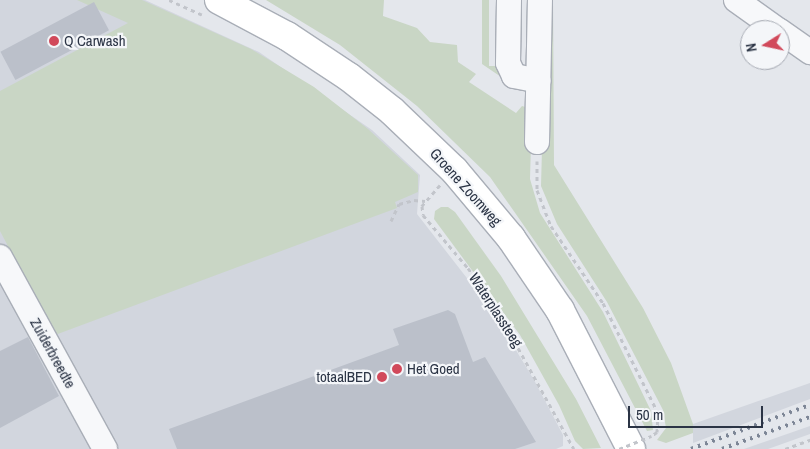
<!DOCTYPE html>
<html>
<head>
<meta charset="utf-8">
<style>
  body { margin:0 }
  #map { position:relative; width:810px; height:449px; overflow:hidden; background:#e4e7ec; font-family:"Archivo Narrow",sans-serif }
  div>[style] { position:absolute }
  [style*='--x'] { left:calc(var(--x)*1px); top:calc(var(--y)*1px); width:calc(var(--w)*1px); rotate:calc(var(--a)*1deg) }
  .built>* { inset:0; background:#d2d6de }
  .green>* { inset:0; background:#c9d6c5 }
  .building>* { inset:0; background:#bbc0ca; transform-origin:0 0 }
  .path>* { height:3px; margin-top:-1.5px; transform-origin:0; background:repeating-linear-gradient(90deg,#c2c5cb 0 4px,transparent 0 8px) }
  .roads { filter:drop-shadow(1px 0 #a9aeb7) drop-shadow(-1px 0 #a9aeb7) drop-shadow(0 1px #a9aeb7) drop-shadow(0 -1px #a9aeb7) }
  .minor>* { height:24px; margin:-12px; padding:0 12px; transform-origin:12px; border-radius:12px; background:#f7f8fa }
  .major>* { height:28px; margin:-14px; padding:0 14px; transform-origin:14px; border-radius:14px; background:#fff }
  .rail>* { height:4px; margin-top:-2px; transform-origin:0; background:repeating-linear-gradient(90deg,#7d8696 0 2.5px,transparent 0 7.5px) }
  .path-bridge>* { height:3px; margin-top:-1.5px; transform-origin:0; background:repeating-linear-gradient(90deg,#c2c5cb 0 4px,transparent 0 8px) }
  .dots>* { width:14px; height:14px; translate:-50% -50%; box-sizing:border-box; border:2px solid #f4f6f9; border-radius:50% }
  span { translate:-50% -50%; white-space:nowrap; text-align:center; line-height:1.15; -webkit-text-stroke:4.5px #f4f6f9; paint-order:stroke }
  .poi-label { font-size:15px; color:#2b3445 }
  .left { translate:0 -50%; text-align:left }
  .right { translate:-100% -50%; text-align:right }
  .street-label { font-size:15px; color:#2b3445 }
  .north { position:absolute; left:740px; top:20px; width:50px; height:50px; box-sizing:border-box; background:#f4f6f9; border:1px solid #a4a8b1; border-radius:50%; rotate:260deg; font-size:14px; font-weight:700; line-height:20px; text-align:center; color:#2b3445 }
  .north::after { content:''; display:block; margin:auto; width:18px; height:22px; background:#d1495b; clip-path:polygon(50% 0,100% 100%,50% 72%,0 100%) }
  .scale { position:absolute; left:628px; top:406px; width:135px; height:22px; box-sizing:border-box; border:2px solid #2b3445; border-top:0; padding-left:6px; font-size:15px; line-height:18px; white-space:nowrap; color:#2b3445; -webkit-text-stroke:4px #f4f6f9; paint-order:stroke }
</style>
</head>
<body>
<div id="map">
  <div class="built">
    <i style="clip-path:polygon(0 0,145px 0,259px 52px,372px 130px,420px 175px,417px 214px,491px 309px,534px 380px,563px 435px,563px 446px,556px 449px,0 449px)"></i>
    <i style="clip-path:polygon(810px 383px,810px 399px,693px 443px,693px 424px)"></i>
    <i style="clip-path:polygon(810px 426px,810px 434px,768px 449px,744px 449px)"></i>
  </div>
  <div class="green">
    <i style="clip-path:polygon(77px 0,142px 0,251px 49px,314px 87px,368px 129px,418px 175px,418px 192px,395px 202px,397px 208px,55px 335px,0 231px,0 91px,128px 23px)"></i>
    <i style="clip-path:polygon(266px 0,384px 0,383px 16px,417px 28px,430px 42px,457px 45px,458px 62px,476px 74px,469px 82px,516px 113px,522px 106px,532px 109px,530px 179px,540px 213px,603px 312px,651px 411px,653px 430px,647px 431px,587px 316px,490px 177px,417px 106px,340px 45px)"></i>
    <i style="clip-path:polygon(482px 0,489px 0,489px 66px,500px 66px,534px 94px,519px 89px,482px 64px)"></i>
    <i style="clip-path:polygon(546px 0,553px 0,554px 165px,643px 308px,671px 363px,693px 424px,693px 433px,666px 443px,657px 440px,666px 428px,663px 410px,607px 302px,557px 224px,541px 186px)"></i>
    <i style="clip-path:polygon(441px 207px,448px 207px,455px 212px,501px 276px,576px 399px,601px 448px,583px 449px,575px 441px,559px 405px,520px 335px,434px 219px,435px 211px)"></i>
  </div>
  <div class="building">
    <i style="left:94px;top:2px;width:32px;height:106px;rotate:62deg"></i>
    <i style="clip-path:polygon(448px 310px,455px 314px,473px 362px,485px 357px,536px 442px,515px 449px,177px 449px,169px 429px,399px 345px,393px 329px)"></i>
    <i style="clip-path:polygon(28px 337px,59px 396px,0 428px,0 351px)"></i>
  </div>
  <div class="path">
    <i style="--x:169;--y:0;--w:36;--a:24"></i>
    <i style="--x:537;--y:161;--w:29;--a:90"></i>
    <i style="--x:537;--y:190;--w:39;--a:69"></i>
    <i style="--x:551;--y:226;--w:93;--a:56"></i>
    <i style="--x:603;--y:303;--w:123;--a:63.4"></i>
    <i style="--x:658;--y:413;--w:19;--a:93"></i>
    <i style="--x:657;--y:432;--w:7;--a:146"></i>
    <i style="--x:440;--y:185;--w:28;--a:131"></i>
    <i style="--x:422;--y:206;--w:9;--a:84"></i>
    <i style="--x:423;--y:215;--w:70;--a:49.7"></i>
    <i style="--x:468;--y:268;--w:47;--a:54.6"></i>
    <i style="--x:495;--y:306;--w:163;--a:61.1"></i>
    <i style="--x:391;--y:221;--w:19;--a:-65"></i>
    <i style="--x:399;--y:204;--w:16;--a:-15"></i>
    <i style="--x:414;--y:200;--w:11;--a:5"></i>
    <i style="--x:785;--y:449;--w:27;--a:-20"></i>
  </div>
  <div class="roads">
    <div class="minor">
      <i style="--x:509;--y:0;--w:63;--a:90.9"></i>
      <i style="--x:508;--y:63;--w:14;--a:65"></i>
      <i style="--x:514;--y:76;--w:25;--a:11"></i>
      <i style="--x:736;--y:0;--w:52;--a:35.5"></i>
      <i style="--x:780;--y:31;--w:37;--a:35"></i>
      <i style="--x:537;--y:142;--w:142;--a:-88.8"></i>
      <i style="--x:0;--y:257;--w:219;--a:61.3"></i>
    </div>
    <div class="major">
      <i style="--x:219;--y:0;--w:77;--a:27.9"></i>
      <i style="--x:287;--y:36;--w:74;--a:33.5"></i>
      <i style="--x:349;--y:77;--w:55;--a:38.3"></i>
      <i style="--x:392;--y:111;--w:86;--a:43.6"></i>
      <i style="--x:454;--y:170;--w:89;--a:50"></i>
      <i style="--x:511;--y:238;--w:87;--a:55.8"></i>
      <i style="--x:560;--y:310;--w:156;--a:62.9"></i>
    </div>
  </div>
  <div class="rail">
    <i style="--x:691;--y:449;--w:127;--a:-20.3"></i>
    <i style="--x:722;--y:449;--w:94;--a:-20"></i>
  </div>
  <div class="path-bridge">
    <i style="--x:619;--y:449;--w:35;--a:-22"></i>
  </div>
  <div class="dots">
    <i style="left:54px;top:41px;background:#d1495b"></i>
    <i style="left:397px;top:369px;background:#d1495b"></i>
    <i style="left:382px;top:377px;background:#d1495b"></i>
  </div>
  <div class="poi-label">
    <span class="left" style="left:64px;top:41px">Q Carwash</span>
    <span class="left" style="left:407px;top:369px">Het Goed</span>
    <span class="right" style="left:372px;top:377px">totaalBED</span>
  </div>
  <div class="street-label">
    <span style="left:466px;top:187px;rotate:48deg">Groene Zoomweg</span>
    <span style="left:496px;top:310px;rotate:57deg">Waterplassteeg</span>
    <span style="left:53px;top:353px;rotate:61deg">Zuiderbreedte</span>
  </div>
  <div class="north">N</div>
  <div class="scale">50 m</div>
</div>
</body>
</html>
